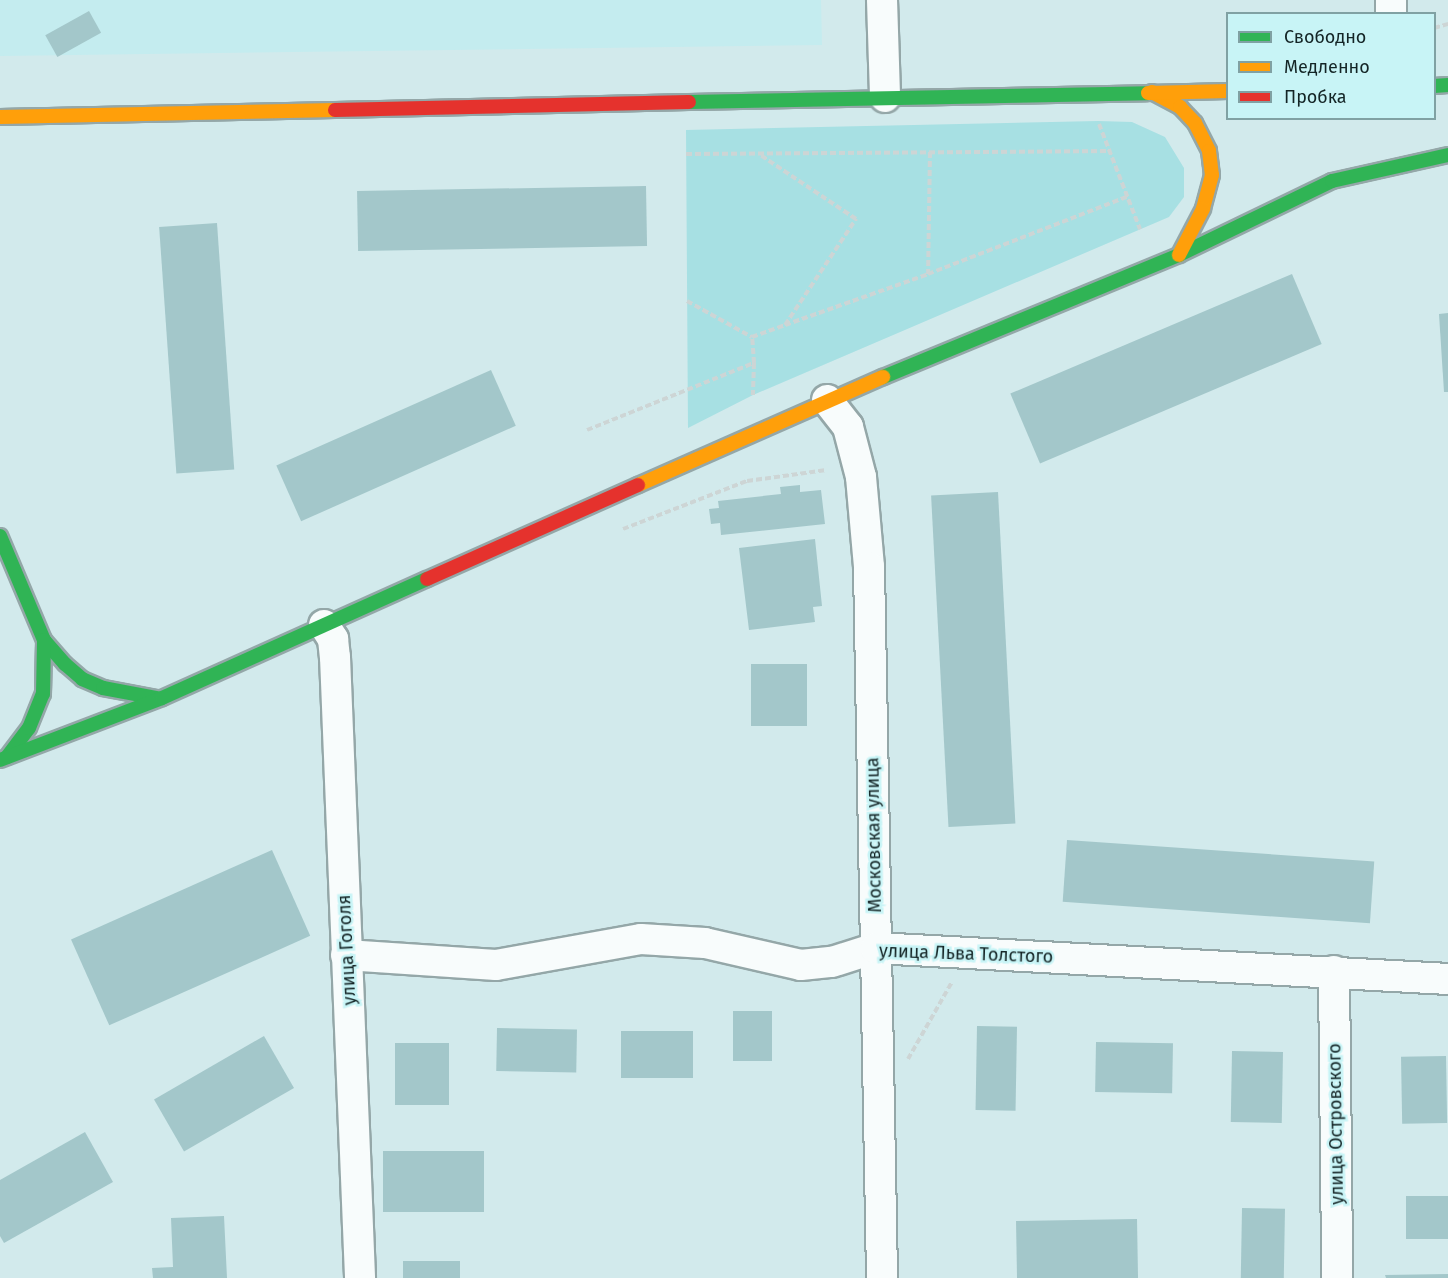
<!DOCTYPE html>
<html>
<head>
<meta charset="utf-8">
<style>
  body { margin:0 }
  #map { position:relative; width:1448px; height:1278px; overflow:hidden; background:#d2eaec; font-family:"Fira Sans",sans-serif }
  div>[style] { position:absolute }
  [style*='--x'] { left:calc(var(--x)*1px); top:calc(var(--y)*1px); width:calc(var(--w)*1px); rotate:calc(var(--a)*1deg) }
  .built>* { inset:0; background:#c4ecef }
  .green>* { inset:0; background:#a7e0e3 }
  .building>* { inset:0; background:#a3c7ca; transform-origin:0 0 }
  .path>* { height:4px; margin-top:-2px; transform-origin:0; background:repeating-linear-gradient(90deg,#cdd5d5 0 6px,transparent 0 9px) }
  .roads { filter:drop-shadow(2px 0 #94a7a8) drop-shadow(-2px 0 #94a7a8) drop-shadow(0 2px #94a7a8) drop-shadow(0 -2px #94a7a8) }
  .street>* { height:30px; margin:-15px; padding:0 15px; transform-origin:15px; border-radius:15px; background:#f8fcfc }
  .fast>* { height:14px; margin:-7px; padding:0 7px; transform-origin:7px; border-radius:7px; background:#30b455 }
  .slow>* { height:14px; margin:-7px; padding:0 7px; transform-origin:7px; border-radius:7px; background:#ff9f0a }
  .jam>* { height:14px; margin:-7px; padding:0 7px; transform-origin:7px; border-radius:7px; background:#e5322d }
  span { translate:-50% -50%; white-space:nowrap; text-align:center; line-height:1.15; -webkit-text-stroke:5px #c8f4f6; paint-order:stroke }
  .street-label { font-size:18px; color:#142526 }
  .legend { position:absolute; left:1226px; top:12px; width:210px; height:108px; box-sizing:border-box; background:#c8f4f6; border:2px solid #80a1a3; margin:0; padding:8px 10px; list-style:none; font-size:18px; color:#142526 }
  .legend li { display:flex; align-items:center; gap:12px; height:30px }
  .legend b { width:30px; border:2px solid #80a1a3 }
</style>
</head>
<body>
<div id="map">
  <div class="built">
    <i style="clip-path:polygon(0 0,821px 0,822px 45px,0 56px)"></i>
  </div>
  <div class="green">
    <i style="clip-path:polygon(1098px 121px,1132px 122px,1165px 137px,1184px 168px,1184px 197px,1169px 217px,753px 395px,688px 428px,686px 130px)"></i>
  </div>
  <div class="building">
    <i style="left:89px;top:11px;width:25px;height:50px;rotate:61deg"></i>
    <i style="left:646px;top:186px;width:60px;height:289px;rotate:89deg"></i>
    <i style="left:217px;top:223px;width:247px;height:58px;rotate:86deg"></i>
    <i style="left:1292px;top:274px;width:76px;height:306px;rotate:67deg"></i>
    <i style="clip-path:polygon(1448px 313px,1448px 392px,1444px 392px,1439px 314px)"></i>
    <i style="left:491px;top:370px;width:61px;height:235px;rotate:66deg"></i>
    <i style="clip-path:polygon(800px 485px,800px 492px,821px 490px,825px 524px,721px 535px,720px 523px,711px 524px,709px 509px,719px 508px,718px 501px,781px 494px,780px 487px)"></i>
    <i style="left:998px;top:492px;width:332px;height:67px;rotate:87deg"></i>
    <i style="clip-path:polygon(815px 539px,822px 606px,813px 607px,815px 622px,749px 630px,739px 548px)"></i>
    <i style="left:751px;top:664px;width:56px;height:62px"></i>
    <i style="left:1067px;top:840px;width:308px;height:62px;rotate:4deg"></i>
    <i style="left:272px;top:850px;width:94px;height:220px;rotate:66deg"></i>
    <i style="left:733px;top:1011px;width:39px;height:50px"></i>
    <i style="left:977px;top:1026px;width:40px;height:84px;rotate:1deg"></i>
    <i style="left:497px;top:1028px;width:80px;height:43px;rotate:1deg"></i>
    <i style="left:621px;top:1031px;width:72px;height:47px"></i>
    <i style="left:264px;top:1036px;width:60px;height:127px;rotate:60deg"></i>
    <i style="left:1096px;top:1042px;width:77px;height:50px;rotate:1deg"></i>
    <i style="left:395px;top:1043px;width:54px;height:62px"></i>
    <i style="left:1232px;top:1051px;width:51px;height:71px;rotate:1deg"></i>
    <i style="left:1446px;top:1056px;width:67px;height:45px;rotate:89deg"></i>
    <i style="clip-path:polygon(85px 1132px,113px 1182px,4px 1243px,0 1236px,0 1180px)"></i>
    <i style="left:383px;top:1151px;width:101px;height:61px"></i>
    <i style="left:1448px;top:1196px;width:43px;height:42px;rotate:90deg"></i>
    <i style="left:1242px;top:1208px;width:43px;height:70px;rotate:1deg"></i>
    <i style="clip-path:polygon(224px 1216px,227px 1278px,153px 1278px,152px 1268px,173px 1267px,171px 1218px)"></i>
    <i style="left:1137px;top:1219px;width:59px;height:121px;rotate:89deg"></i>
    <i style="left:403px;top:1261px;width:57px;height:17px"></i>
    <i style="clip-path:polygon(1448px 1274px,1448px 1278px,1386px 1278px,1385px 1275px)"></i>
  </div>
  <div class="path">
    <i style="--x:1434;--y:28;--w:15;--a:-16"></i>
    <i style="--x:1099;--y:124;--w:113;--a:68.7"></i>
    <i style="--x:930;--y:152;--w:122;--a:90.9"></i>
    <i style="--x:928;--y:274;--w:213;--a:-21.2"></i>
    <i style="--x:686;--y:154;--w:424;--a:-0.4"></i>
    <i style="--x:687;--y:301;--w:74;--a:29"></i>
    <i style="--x:785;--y:325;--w:152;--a:-19.6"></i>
    <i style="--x:754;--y:363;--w:26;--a:-94"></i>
    <i style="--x:752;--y:337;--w:35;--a:-20"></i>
    <i style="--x:785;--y:325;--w:128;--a:-56.2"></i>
    <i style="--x:856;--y:219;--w:117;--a:-146.2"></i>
    <i style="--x:587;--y:430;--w:180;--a:-21.9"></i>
    <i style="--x:754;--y:363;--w:32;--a:92"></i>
    <i style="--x:623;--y:529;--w:133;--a:-21.2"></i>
    <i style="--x:747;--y:481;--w:80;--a:-7.9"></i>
    <i style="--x:908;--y:1059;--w:89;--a:-60.3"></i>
  </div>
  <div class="roads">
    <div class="street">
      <i style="--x:882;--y:0;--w:97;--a:88.2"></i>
      <i style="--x:1391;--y:0;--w:14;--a:90"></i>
      <i style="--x:827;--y:400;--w:34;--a:52"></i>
      <i style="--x:848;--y:427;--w:52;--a:75.4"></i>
      <i style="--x:861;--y:477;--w:90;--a:84.9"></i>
      <i style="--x:869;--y:567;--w:711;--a:88.95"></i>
      <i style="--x:324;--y:625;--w:17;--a:57"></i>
      <i style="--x:333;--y:639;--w:18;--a:84"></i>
      <i style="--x:335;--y:657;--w:622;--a:87.69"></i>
      <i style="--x:346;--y:955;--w:150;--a:3.8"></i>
      <i style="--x:496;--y:965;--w:147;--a:-10.2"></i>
      <i style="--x:641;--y:939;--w:64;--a:3.6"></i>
      <i style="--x:705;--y:943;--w:98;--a:12.9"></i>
      <i style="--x:801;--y:965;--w:31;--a:-6"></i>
      <i style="--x:832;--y:962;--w:46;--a:-17.7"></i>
      <i style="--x:876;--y:948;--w:573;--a:3.1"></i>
      <i style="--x:1334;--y:971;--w:307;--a:89.4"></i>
    </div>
    <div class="fast">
      <i style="--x:1434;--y:86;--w:14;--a:-4"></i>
      <i style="--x:689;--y:102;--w:459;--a:-1.1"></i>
      <i style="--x:883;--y:377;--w:320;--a:-22.4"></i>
      <i style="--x:1179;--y:255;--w:170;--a:-25.8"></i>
      <i style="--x:1332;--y:181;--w:119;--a:-12.6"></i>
      <i style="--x:0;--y:536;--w:113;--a:67.1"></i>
      <i style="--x:44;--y:640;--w:32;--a:49"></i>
      <i style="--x:65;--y:664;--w:23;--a:41"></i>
      <i style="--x:82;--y:679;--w:23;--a:23"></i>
      <i style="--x:103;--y:688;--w:55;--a:10.5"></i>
      <i style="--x:7;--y:757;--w:36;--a:-53"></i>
      <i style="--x:29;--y:728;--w:37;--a:-68"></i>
      <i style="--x:43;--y:694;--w:54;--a:-88.9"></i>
      <i style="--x:0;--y:760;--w:173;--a:-20.9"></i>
      <i style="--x:162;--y:698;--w:290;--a:-24.2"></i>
    </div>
    <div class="slow">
      <i style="--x:1152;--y:92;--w:32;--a:28"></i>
      <i style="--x:1180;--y:107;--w:22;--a:47"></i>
      <i style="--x:1195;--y:123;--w:31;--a:63"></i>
      <i style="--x:1209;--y:151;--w:24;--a:83"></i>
      <i style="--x:1212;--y:175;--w:35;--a:105"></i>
      <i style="--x:1203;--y:209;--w:52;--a:117.6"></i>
      <i style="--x:1148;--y:93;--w:80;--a:-1.4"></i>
      <i style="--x:0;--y:117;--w:335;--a:-1.2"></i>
      <i style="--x:638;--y:485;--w:268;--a:-23.8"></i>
    </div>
    <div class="jam">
      <i style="--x:335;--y:110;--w:354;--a:-1.3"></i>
      <i style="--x:427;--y:579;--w:231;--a:-24"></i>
    </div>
  </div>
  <div class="street-label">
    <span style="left:874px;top:835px;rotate:-91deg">Московская улица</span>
    <span style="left:347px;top:950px;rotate:-93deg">улица Гоголя</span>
    <span style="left:966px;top:954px;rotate:2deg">улица Льва Толстого</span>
    <span style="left:1336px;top:1124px;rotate:-91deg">улица Островского</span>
  </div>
  <ul class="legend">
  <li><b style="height:8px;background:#30b455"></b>Свободно</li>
  <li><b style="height:8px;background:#ff9f0a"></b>Медленно</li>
  <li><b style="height:8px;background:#e5322d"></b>Пробка</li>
  </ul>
</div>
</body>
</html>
